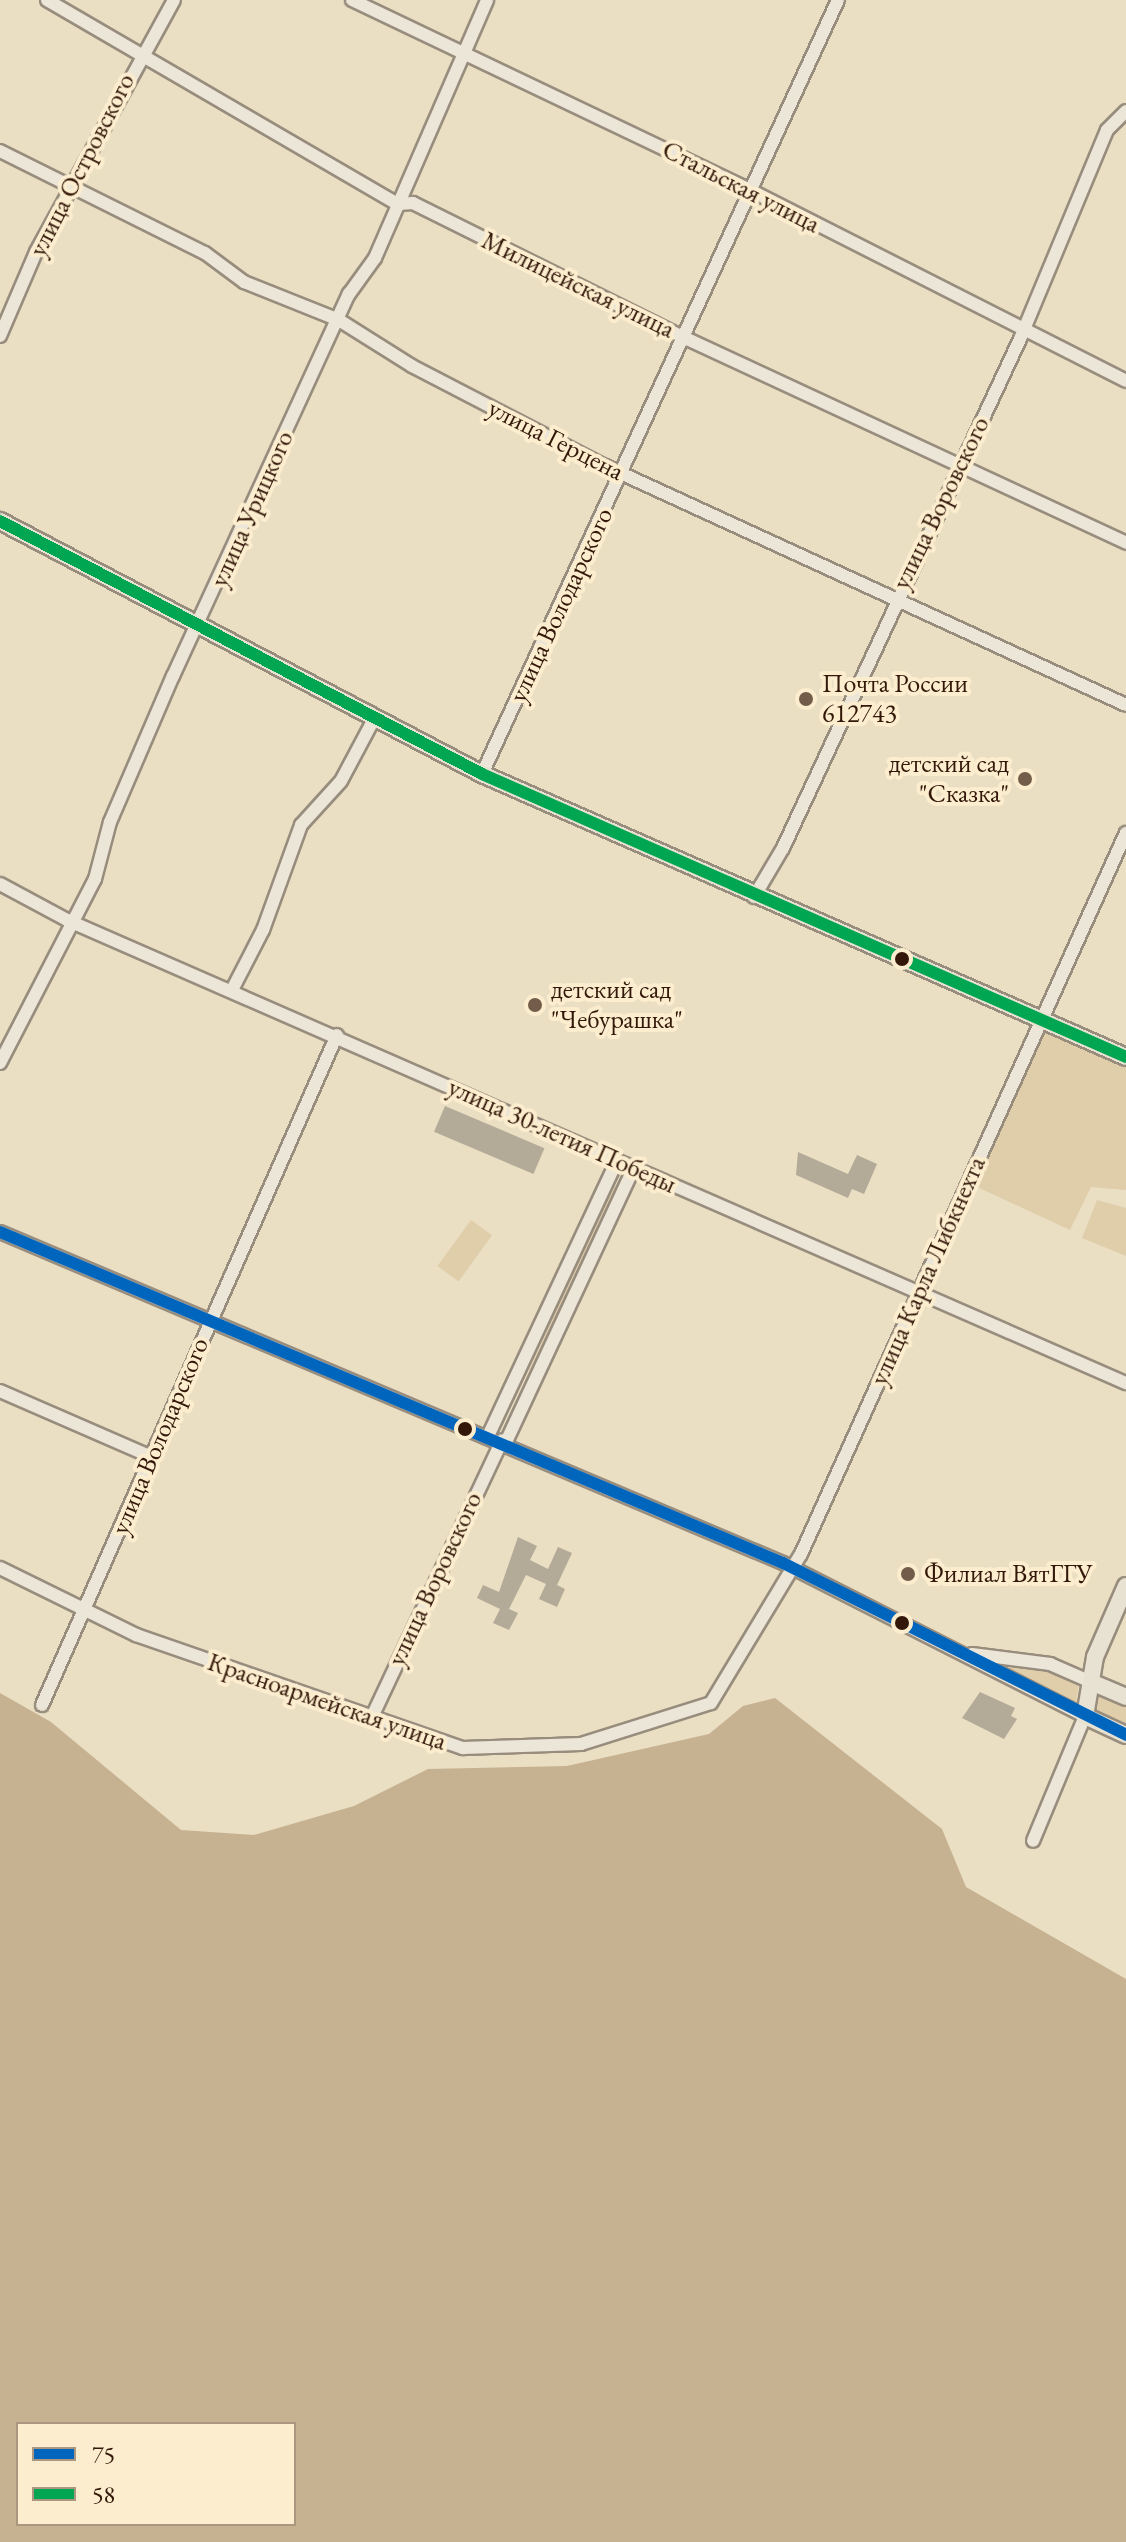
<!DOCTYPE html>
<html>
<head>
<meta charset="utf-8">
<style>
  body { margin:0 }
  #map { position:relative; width:1126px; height:2542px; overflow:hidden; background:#eadec3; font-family:"EB Garamond",serif }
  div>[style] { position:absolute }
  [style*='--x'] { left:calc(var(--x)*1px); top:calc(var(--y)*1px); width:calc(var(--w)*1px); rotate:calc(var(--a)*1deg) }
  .green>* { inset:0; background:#e0ceab; transform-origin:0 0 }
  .water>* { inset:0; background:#c6b190 }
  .building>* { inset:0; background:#b4aa98; transform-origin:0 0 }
  .roads { filter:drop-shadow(2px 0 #988d7d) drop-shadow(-2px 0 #988d7d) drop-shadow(0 2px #988d7d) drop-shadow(0 -2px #988d7d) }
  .minor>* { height:12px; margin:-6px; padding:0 6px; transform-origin:6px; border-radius:6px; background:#ece6d9 }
  .major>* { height:16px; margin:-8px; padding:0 8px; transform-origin:8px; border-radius:8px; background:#e8e2d3 }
  .bus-1>* { height:12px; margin:-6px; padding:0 6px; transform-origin:6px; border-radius:6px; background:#0065bd }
  .bus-2>* { height:12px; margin:-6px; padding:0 6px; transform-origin:6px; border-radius:6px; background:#00a651 }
  .dots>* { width:22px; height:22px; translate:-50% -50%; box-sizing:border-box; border:4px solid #fbedce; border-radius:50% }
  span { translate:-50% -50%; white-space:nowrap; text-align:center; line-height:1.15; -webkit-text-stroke:8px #fbedce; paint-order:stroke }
  .street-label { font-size:26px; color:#331709 }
  .poi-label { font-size:26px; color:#331709 }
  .left { translate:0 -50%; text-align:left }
  .right { translate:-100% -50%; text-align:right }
  .legend { position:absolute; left:16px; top:2422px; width:280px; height:104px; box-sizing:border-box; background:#fbedce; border:2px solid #ab977f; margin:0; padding:10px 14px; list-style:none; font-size:24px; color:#331709 }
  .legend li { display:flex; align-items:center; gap:16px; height:40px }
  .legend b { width:40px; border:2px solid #ab977f }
</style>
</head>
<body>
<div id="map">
  <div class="green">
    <i style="clip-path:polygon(1045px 1033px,1126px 1063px,1126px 1190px,1091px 1187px,1070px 1230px,975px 1186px)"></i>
    <i style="left:612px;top:1185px;width:10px;height:247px;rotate:24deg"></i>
    <i style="clip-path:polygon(1097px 1200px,1126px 1208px,1126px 1256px,1082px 1238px)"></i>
    <i style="left:471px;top:1220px;width:26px;height:57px;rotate:36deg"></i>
    <i style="clip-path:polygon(1011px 1666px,1052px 1671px,1079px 1683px,1076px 1702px,1007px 1671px)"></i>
    <i style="clip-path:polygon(1102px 1692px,1126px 1701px,1126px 1731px,1091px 1710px)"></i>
  </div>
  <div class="water">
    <i style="clip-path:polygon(evenodd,0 1693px,51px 1722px,181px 1830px,254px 1835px,354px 1806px,428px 1769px,567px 1766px,709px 1734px,743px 1706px,775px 1698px,942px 1829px,966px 1887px,1126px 1979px,1126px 2542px,0 2542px,0 1693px,18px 2424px,294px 2424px,294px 2524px,18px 2524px,18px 2424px)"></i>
  </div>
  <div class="building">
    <i style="left:445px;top:1106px;width:108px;height:28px;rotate:23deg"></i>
    <i style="clip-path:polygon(798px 1152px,848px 1174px,857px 1155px,877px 1164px,864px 1194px,852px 1189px,848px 1198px,796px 1175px)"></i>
    <i style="clip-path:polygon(518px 1537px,537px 1546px,530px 1560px,548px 1569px,558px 1547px,572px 1553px,557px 1585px,565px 1589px,557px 1607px,539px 1599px,546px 1584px,526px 1575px,509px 1609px,518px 1613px,509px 1630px,493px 1623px,500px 1609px,477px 1598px,483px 1585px,499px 1592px)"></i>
    <i style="clip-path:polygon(980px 1692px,1015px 1708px,1011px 1716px,1017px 1719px,1004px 1739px,962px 1718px)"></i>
  </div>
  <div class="roads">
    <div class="minor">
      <i style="--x:47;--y:0;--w:406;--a:30.2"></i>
      <i style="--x:398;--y:204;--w:15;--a:-4"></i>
      <i style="--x:413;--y:203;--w:301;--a:26.4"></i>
      <i style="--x:683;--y:337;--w:489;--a:24.9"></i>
      <i style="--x:352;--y:0;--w:439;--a:25.5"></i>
      <i style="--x:748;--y:189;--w:424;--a:26.9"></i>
      <i style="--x:0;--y:151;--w:229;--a:26.5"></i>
      <i style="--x:205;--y:253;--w:49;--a:36.6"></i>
      <i style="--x:244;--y:282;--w:102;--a:21.8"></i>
      <i style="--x:339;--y:320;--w:86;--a:32.2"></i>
      <i style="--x:412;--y:366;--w:215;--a:27.4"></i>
      <i style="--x:603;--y:465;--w:575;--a:24.65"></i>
      <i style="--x:0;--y:336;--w:91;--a:-66.8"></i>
      <i style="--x:36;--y:252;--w:287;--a:-61.3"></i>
      <i style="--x:482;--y:774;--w:852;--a:-65.3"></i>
      <i style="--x:0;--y:884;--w:76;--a:28.2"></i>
      <i style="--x:67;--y:920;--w:1156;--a:23.62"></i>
      <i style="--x:754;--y:897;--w:57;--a:-59.4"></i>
      <i style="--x:783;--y:848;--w:561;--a:-65.03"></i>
      <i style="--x:1020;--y:339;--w:226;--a:-67.4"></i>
      <i style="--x:1107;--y:130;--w:27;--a:-45"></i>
      <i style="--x:232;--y:990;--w:68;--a:-62.7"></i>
      <i style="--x:263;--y:930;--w:112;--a:-70.1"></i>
      <i style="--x:301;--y:825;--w:59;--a:-47.7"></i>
      <i style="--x:341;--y:781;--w:70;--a:-62"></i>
      <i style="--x:0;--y:1063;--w:207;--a:-62.7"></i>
      <i style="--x:95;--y:879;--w:59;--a:-75.3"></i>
      <i style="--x:110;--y:822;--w:159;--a:-66.7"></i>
      <i style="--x:173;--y:676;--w:421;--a:-65.3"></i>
      <i style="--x:349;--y:294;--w:44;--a:-54.2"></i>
      <i style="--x:375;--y:258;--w:281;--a:-66.5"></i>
      <i style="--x:0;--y:1232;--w:850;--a:22.92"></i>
      <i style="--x:783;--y:1563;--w:339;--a:26.9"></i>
      <i style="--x:1085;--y:1716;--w:135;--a:112.6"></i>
      <i style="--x:0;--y:1391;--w:166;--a:23.5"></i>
      <i style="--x:489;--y:1434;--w:302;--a:-64.9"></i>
      <i style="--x:506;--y:1442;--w:302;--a:-65"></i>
      <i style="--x:0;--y:1568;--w:152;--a:26.2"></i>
      <i style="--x:136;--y:1635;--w:346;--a:19.1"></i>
      <i style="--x:463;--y:1748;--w:118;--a:-1.9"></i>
      <i style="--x:581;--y:1744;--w:136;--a:-17.5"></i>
      <i style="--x:711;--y:1703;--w:174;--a:-58.9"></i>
      <i style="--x:801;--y:1554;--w:791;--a:-65.74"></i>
      <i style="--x:972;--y:1654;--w:79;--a:7.3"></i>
      <i style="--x:1050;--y:1664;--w:45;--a:23.7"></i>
      <i style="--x:42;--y:1705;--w:732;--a:-66.24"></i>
      <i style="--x:371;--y:1719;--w:308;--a:-64.8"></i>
    </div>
    <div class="major">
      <i style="--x:0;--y:521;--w:544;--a:27.69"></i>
      <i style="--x:482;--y:774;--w:703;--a:23.72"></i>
      <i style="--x:1126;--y:1586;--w:77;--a:113.6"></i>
      <i style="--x:1095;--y:1657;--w:60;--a:99.6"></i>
      <i style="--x:1085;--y:1716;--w:45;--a:24.9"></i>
      <i style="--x:1091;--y:1682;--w:38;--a:23"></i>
    </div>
  </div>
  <div class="bus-1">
    <i style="--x:0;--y:1232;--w:850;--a:22.92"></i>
    <i style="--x:783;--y:1563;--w:384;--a:26.6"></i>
  </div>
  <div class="bus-2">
    <i style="--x:0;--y:521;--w:544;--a:27.69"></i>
    <i style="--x:482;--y:774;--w:703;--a:23.72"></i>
  </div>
  <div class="dots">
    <i style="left:806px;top:699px;background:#735d4a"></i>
    <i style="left:1025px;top:779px;background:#735d4a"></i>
    <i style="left:902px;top:959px;background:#331709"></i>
    <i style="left:535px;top:1005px;background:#735d4a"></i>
    <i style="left:465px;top:1429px;background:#331709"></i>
    <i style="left:908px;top:1574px;background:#735d4a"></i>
    <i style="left:902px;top:1623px;background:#331709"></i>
  </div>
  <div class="street-label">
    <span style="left:82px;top:165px;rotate:-63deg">улица Островского</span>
    <span style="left:741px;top:187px;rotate:27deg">Стальская улица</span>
    <span style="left:578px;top:285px;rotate:26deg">Милицейская улица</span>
    <span style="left:556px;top:440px;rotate:27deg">улица Герцена</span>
    <span style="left:941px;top:503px;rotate:-64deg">улица Воровского</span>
    <span style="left:252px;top:509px;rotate:-66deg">улица Урицкого</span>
    <span style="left:561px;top:605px;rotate:-65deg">улица Володарского</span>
    <span style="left:562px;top:1136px;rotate:24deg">улица 30-летия Победы</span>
    <span style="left:928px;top:1271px;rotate:-66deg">улица Карла Либкнехта</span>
    <span style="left:160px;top:1436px;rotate:-67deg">улица Володарского</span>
    <span style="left:435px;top:1579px;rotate:-65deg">улица Воровского</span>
    <span style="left:327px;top:1702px;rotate:19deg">Красноармейская улица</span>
  </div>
  <div class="poi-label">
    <span class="left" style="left:822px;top:699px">Почта России<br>612743</span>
    <span class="right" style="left:1009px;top:779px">детский сад<br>"Сказка"</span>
    <span class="left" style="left:551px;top:1005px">детский сад<br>"Чебурашка"</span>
    <span class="left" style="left:924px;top:1574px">Филиал ВятГГУ</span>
  </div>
  <ul class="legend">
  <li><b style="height:10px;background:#0065bd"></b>75</li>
  <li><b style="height:10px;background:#00a651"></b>58</li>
  </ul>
</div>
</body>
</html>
